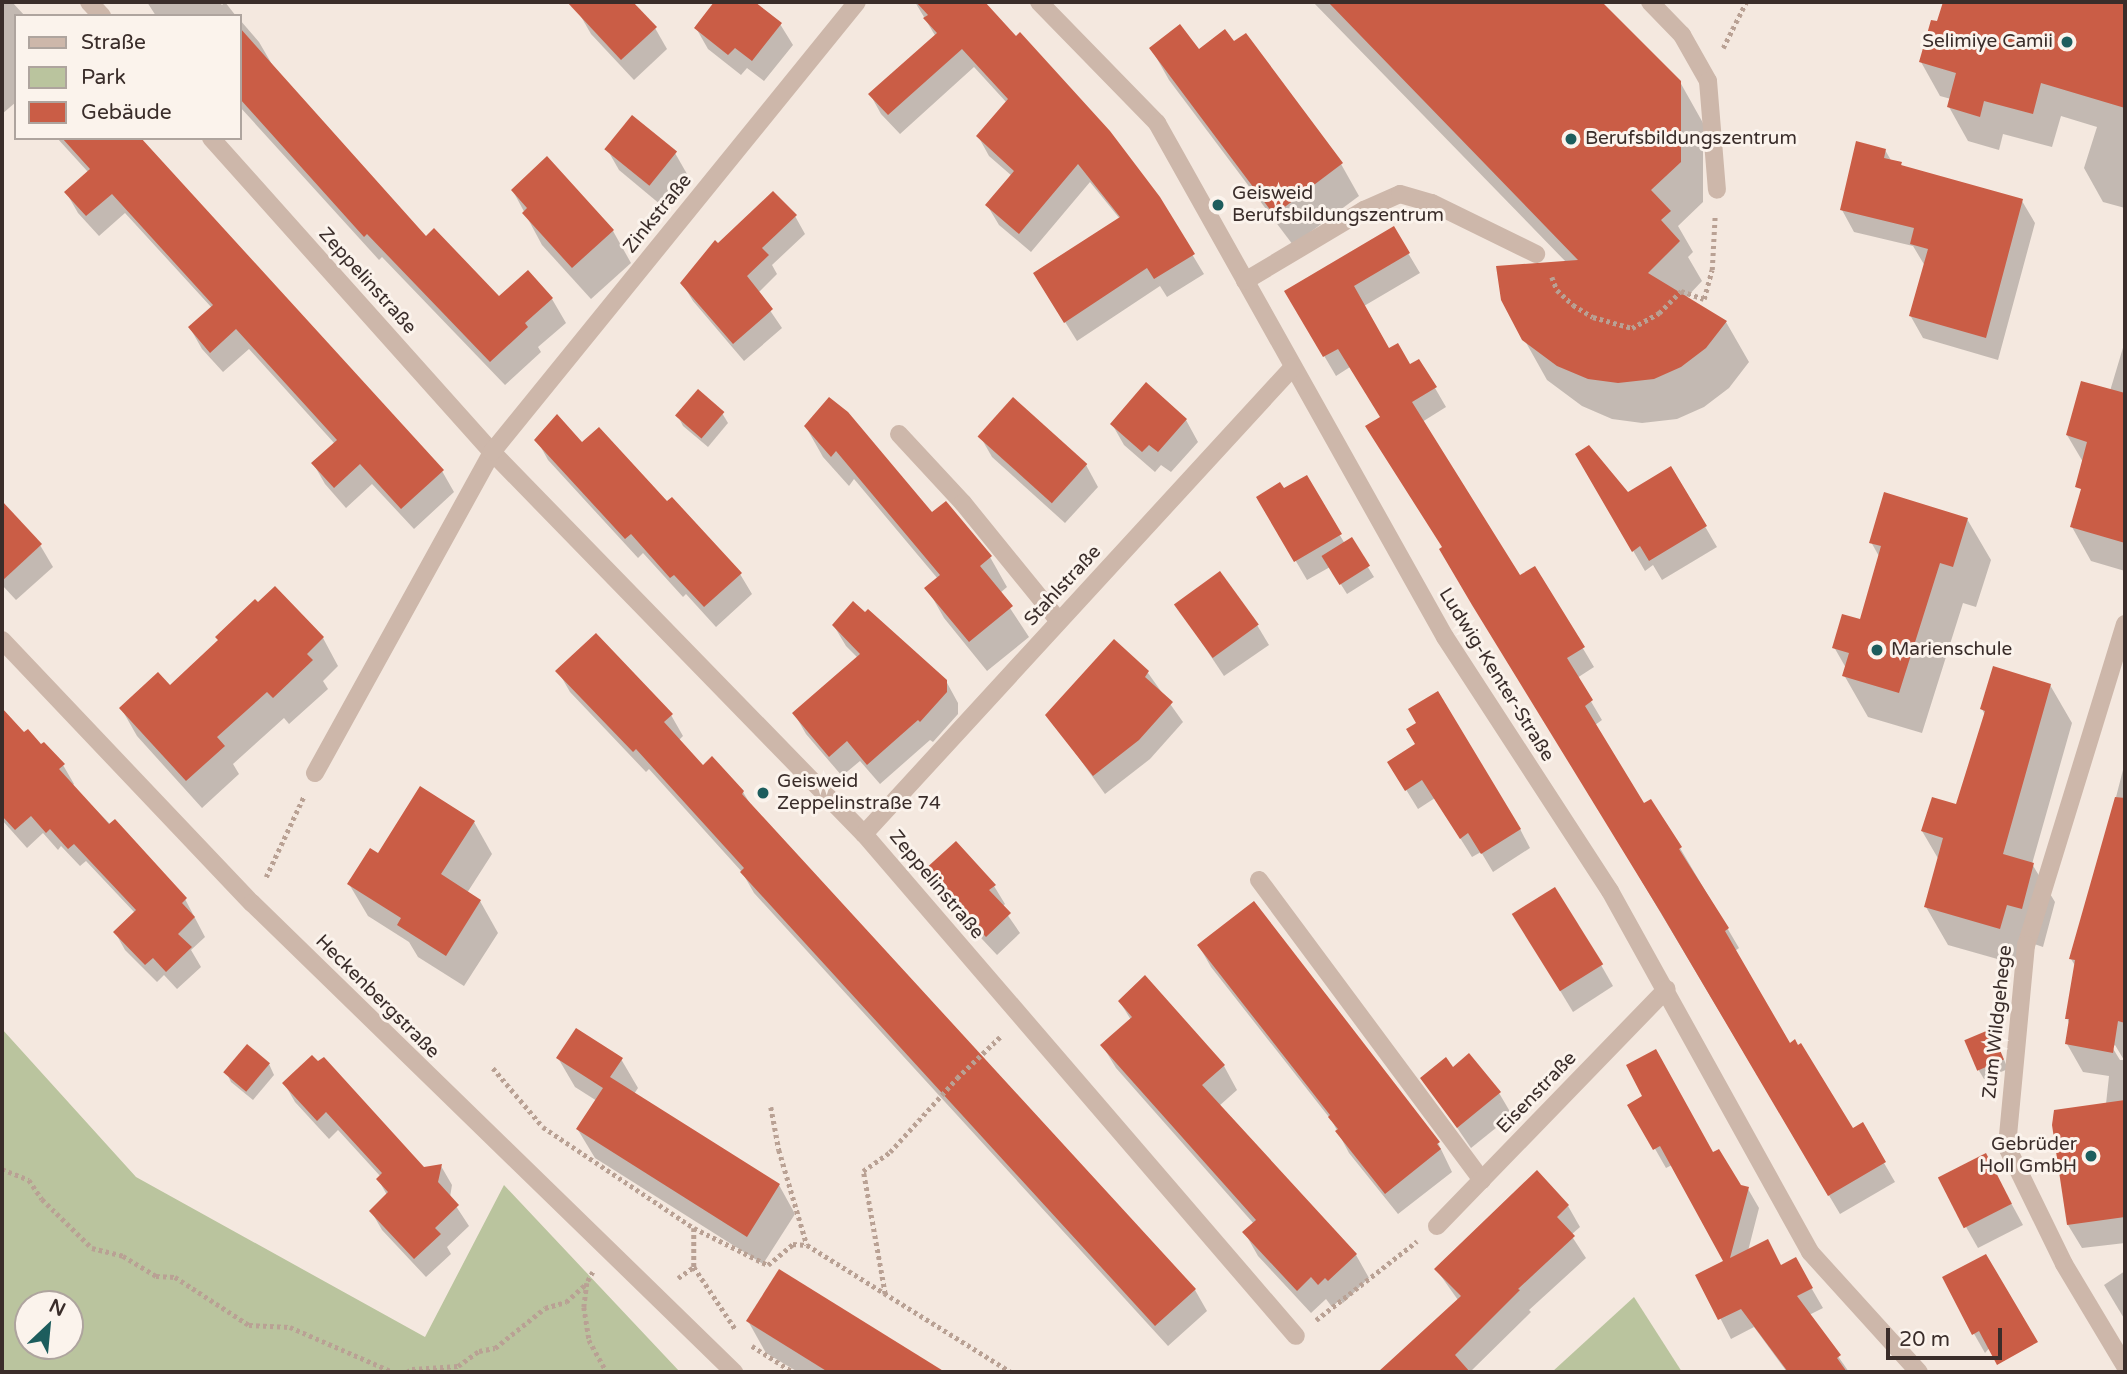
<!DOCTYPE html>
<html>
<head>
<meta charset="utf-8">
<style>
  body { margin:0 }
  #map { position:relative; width:2127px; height:1374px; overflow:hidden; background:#f4e8df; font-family:"Varela Round",sans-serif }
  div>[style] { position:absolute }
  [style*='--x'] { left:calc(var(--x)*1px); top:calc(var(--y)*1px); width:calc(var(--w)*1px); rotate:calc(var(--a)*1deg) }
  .green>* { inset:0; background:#bac49e }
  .shadow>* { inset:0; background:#0003 }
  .building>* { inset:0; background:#ca5d46; transform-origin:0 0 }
  .path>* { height:4.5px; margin-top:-2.25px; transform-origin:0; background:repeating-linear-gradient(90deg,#b9a194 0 3.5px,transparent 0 7px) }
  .minor>* { height:18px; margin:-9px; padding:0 9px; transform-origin:9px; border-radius:9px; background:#cdb7aa }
  .dots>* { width:19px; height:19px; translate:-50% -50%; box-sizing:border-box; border:4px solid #fbf3ec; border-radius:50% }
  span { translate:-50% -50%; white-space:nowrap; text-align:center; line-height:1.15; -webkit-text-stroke:6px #fbf3ec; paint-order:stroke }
  .poi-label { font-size:19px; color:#3a2d2a }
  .right { translate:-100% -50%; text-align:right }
  .left { translate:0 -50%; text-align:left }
  .street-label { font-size:19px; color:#3a2d2a }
  .frame { position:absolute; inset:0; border:4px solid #3a2d2a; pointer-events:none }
  .legend { position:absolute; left:14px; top:14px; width:228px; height:126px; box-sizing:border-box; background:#fbf3ec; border:2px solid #aea49e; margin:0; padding:9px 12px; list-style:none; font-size:21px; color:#3a2d2a }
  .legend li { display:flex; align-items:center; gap:14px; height:35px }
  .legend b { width:35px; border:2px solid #aea49e }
  .north { position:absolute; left:14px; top:1290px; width:70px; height:70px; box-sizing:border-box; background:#fbf3ec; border:2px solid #aea49e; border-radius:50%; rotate:26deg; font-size:19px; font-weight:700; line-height:28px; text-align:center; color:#3a2d2a }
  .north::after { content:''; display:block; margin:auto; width:24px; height:32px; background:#1d5d5d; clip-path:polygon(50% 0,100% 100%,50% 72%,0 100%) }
  .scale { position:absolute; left:1886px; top:1328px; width:116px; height:32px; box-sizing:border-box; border:4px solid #3a2d2a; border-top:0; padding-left:9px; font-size:21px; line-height:24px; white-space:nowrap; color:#3a2d2a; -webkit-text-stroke:5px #fbf3ec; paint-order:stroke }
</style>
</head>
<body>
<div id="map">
  <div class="green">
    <i style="clip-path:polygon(evenodd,2px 1029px,136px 1177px,425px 1337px,504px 1185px,680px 1372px,2px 1372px,2px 1029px,28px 1304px,70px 1304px,70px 1346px,28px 1346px,28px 1304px)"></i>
    <i style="clip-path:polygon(1634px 1297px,1682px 1372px,1552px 1372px)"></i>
  </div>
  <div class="shadow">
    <i style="clip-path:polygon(2px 2px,12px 2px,25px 16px,16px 16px,16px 102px,2px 114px)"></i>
    <i style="clip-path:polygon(147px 2px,219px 2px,222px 5px,225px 2px,236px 16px,156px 16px)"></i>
    <i style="clip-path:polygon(590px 2px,631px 2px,655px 28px,667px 49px,634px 80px,591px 34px,579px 13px)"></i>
    <i style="clip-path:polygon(717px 2px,752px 2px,780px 24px,793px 45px,764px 81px,747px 68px,741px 75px,708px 49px,696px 28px)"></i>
    <i style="clip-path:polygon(915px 2px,982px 2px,1158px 198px,1204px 274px,1167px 297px,1160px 286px,1077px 341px,1047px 293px,1120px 219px,1090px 182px,1031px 252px,999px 225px,987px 205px,1012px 176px,989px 156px,978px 136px,1007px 103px,974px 67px,900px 134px,881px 114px,870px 94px,936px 37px)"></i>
    <i style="clip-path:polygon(1313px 2px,1600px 2px,1680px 82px,1703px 123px,1703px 202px,1678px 226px,1693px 252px,1688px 257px,1702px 281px,1686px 298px,1726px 322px,1749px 362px,1729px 388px,1704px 407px,1677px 419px,1642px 423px,1612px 419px,1582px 406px,1547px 380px,1524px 339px,1567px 263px)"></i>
    <i style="clip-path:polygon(1945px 2px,2116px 2px,2125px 4px,2125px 208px,2103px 202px,2084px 168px,2097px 127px,2061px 116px,2052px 147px,2003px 134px,1999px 150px,1968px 141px,1949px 107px,1951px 99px,1940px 96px,1921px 62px)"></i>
    <i style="clip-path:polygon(240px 20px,259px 42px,273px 66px,426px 239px,499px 299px,552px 299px,566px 323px,538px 347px,541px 352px,505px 385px,382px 257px,379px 260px,240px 107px)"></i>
    <i style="clip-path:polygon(1151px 48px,1199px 51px,1341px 164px,1359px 196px,1293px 245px,1169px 80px)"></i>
    <i style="clip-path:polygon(57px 138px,137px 138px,442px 471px,454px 492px,414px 529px,372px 484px,346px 508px,325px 484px,313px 463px,335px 444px,249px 349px,223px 372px,202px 349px,190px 328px,212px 308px,125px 213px,99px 236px,78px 213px,66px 192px,88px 172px)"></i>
    <i style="clip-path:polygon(607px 149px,675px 153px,687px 174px,661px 205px,619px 170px)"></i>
    <i style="clip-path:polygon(1885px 150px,1892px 162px,1901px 164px,1903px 168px,2022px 201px,2035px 223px,1998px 360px,1923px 338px,1910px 315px,1925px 266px,1913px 246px,1854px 232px,1842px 210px)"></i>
    <i style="clip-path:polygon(547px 159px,613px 231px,631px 263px,591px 299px,542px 245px,513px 191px)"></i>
    <i style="clip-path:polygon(795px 216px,805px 234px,772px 265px,777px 274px,758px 293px,782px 328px,744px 361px,693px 301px,682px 283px,718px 246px)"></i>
    <i style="clip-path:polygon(1393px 228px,1420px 273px,1364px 306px,1389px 350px,1435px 388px,1446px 407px,1422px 422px,1519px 578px,1535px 568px,1594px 667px,1577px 678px,1602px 720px,1595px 725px,1644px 805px,1680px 848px,1739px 948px,1735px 951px,1789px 1045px,1853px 1130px,1862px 1125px,1895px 1182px,1840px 1214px,1444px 549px,1382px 418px,1350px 367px,1336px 376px,1286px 291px)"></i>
    <i style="clip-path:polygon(2125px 341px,2125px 571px,2091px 561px,2072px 527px,2083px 488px,2083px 462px,2067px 435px,2110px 391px)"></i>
    <i style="clip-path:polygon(722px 413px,728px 423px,708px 447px,683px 426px,678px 416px)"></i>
    <i style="clip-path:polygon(1186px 420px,1198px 442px,1171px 472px,1161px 465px,1155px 472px,1124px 445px,1112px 424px)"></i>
    <i style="clip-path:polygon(806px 427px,990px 557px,1007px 587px,1000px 593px,1029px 637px,987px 671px,944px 618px,927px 588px,938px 579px,854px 479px,849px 486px,823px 457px)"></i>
    <i style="clip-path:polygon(980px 436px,1086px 465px,1098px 487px,1065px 523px,992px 457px)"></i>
    <i style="clip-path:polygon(537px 440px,582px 445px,667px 503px,740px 574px,752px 594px,716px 627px,686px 594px,683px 597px,643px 553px,638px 558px,548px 460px)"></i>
    <i style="clip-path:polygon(1577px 455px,1627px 494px,1671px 468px,1717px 547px,1662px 580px,1653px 565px,1645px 571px)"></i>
    <i style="clip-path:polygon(1306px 477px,1345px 544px,1351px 540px,1374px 577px,1347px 594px,1330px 567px,1307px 580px,1258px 497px,1284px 490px)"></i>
    <i style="clip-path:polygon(2px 504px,40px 545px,53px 567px,16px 600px,2px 585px)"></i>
    <i style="clip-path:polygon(1967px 519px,1991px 560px,1976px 607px,1963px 603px,1922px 733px,1868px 717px,1844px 675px,1846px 668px,1834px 647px,1861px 621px,1880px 558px,1871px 542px)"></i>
    <i style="clip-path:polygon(1176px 604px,1257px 625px,1269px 645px,1224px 676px)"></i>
    <i style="clip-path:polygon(834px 626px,946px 681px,958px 703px,958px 714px,933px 742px,930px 740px,880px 784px,860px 761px,842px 776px,806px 734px,794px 713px,858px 658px,846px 646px)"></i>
    <i style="clip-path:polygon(323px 638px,338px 666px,323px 681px,328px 689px,289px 724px,284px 718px,233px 764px,239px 774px,202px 808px,137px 736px,121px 708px,169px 687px,219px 641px)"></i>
    <i style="clip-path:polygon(558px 671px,671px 715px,683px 736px,679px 740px,703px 767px,743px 792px,752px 807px,1195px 1290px,1207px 1311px,1168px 1346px,754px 893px,742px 872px,649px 769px,646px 772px,570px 692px)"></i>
    <i style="clip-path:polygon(1148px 673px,1183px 722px,1150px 759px,1105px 794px,1048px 715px)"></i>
    <i style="clip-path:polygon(2050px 685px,2072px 723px,2032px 864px,2055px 902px,2043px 947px,2028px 942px,2022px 966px,1948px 945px,1926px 907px,1939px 860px,1922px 831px,1957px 807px,1985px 715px,1982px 709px)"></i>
    <i style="clip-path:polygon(2px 710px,24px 735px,63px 765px,74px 784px,72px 786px,185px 899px,205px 937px,191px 950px,201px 967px,177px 989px,164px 975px,157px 982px,125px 950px,115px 932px,135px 913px,86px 861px,80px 866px,61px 846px,58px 850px,43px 833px,27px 848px,2px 820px,2px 783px,7px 778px,2px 771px)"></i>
    <i style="clip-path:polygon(1389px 762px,1520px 829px,1530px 848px,1493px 872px,1481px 852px,1472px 857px,1435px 798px,1418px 809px)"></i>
    <i style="clip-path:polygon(evenodd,2125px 762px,2125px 1243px,2082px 1248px,2068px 1225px,2106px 1104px,2109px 1076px,2083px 1072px,2067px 1044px,2070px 1025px,2067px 1018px,2076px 967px,2071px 959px,2084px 922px,2125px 762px,2115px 1045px,2124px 1060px,2120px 1060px,2112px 1047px,2115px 1045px)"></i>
    <i style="clip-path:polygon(474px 822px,492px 854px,467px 893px,480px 901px,498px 933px,464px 986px,418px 957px,409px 942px,368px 916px,349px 884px,378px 855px)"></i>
    <i style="clip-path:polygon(925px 872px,994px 886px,1005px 904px,1002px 907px,1020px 933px,997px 955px,936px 890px)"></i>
    <i style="clip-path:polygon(1527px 936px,1601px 965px,1613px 986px,1573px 1012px)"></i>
    <i style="clip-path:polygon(1199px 946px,1438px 1143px,1452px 1172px,1398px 1214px,1349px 1153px,1332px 1121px,1211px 967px)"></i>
    <i style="clip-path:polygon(1145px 977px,1224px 1066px,1237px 1090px,1219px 1106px,1356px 1255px,1369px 1278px,1343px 1303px,1340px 1300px,1332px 1307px,1326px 1299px,1311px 1313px,1258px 1256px,1245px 1233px,1254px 1224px,1116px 1068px,1102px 1045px,1131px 1020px,1120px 1002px)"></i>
    <i style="clip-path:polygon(1996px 1041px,2008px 1069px,1984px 1079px,1978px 1069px)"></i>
    <i style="clip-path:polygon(558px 1058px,621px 1059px,638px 1088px,634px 1094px,779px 1185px,795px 1214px,763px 1264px,595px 1158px,578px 1130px,597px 1101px,575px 1087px)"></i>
    <i style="clip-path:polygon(269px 1064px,274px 1075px,253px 1100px,231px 1082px,226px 1072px)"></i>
    <i style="clip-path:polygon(318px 1064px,423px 1168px,441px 1166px,452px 1185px,450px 1197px,469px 1226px,447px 1247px,451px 1254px,426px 1277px,382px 1230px,371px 1211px,387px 1195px,378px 1179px,381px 1177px,338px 1130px,329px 1139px,295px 1102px,284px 1083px)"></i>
    <i style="clip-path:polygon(1453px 1069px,1499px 1093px,1512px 1115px,1471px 1148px,1423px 1078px)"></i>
    <i style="clip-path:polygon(1630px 1105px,1713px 1154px,1740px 1186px,1748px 1189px,1759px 1208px,1748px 1251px,1781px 1267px,1795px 1260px,1823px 1308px,1809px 1315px,1849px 1372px,1787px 1372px,1754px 1327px,1731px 1339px,1698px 1275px,1726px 1262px,1672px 1165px,1666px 1168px)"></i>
    <i style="clip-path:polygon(1997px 1177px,2023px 1225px,1978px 1248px,1966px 1227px)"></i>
    <i style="clip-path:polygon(1568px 1206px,1580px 1227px,1571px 1235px,1586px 1258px,1529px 1310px,1531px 1312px,1470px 1372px,1393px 1372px,1389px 1364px,1458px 1300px,1436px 1269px)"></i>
    <i style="clip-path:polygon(779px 1271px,942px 1372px,798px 1372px,766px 1353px,748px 1321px)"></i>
    <i style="clip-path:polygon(2125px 1271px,2125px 1320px,2104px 1285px)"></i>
    <i style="clip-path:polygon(2019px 1314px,1985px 1353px,1973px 1332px)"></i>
  </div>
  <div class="building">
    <i style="clip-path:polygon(567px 2px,633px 2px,657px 27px,621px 60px)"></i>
    <i style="clip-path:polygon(714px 2px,755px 2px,782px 23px,752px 61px,735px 48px,728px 55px,694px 28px)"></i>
    <i style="clip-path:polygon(916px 2px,985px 2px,1016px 36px,1020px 32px,1110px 131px,1160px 197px,1195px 254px,1154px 279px,1147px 268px,1064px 323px,1033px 273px,1120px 217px,1078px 164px,1019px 234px,985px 205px,1014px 171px,976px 136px,1008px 99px,962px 49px,888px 115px,868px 94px,937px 33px,923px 18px,928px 15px)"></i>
    <i style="clip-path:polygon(1328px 2px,1602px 2px,1681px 81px,1681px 162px,1651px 190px,1671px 211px,1661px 220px,1680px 241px,1648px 273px,1727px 321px,1706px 348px,1681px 367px,1654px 379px,1618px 383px,1588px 379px,1557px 366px,1522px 340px,1501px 300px,1496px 266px,1578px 260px)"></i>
    <i style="clip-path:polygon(1943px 2px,2125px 2px,2125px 108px,2041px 83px,2033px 114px,1984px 101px,1980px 117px,1947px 107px,1956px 73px,1919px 62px,1931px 20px,1937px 21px)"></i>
    <i style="clip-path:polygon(1180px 24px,1199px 49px,1225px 29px,1234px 41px,1246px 33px,1343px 163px,1274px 215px,1149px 48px)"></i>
    <i style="clip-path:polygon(240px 28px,426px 236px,434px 228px,499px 296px,528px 270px,553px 298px,525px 323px,528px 327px,490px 362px,367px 234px,364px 237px,240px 99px)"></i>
    <i style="left:632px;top:115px;width:58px;height:44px;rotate:39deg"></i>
    <i style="clip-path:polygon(62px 138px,141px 138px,444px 470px,401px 509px,360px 464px,334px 488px,311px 463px,337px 440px,236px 329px,210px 353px,188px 327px,213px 305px,112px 194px,86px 216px,64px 192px,90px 169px)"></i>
    <i style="clip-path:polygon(1856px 141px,1886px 149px,1884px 158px,1902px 162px,1901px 165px,2023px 199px,1986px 338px,1909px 316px,1928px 249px,1910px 244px,1914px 228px,1840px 210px)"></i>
    <i style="clip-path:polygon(547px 156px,614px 230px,572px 268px,522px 213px,527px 208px,511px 190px)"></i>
    <i style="clip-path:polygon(773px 191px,797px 215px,762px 248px,769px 255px,747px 276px,773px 309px,733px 344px,680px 283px,715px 240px,718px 243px)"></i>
    <i style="clip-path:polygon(1394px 226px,1410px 253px,1354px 286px,1389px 348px,1398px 343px,1410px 364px,1419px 359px,1437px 387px,1412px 402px,1520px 575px,1535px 566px,1585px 647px,1567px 658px,1593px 700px,1585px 706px,1644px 803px,1651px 799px,1682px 847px,1679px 849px,1729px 928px,1725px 931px,1790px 1043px,1795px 1039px,1798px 1045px,1801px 1043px,1853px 1128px,1863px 1122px,1886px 1162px,1828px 1196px,1661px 913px,1472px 605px,1439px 549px,1442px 547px,1365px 426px,1380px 417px,1338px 349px,1323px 357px,1284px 291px)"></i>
    <i style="clip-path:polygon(2081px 381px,2125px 393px,2125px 543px,2070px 527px,2081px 489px,2075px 487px,2087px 442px,2066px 435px)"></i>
    <i style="clip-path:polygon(1146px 382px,1187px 419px,1158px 452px,1149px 445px,1142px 452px,1110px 424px)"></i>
    <i style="left:698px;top:389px;width:35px;height:35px;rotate:41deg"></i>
    <i style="clip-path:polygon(829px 397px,848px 412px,932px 512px,946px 501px,992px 556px,980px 566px,1013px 606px,969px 642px,924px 588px,940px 575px,836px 451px,831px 457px,804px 426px)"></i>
    <i style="left:1013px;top:397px;width:100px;height:53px;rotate:42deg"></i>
    <i style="clip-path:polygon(557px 414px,582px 442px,599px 427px,667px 501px,672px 497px,742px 573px,704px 607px,674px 575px,670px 578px,631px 534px,625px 539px,534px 440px)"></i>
    <i style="clip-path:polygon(1589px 445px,1628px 492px,1671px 466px,1707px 526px,1649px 561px,1640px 546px,1632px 552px,1575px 454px)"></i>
    <i style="clip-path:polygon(1307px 475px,1342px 534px,1294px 562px,1256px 497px,1280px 482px,1284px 488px)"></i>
    <i style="clip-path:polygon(1884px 492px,1968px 518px,1953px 567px,1940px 563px,1899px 693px,1842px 676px,1849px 653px,1832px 648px,1842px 614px,1860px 619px,1881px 546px,1869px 543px)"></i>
    <i style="clip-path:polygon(2px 501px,42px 544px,2px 581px)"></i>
    <i style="left:1352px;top:537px;width:34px;height:36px;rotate:58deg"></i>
    <i style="left:1220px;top:571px;width:66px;height:57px;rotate:54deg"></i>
    <i style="clip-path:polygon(275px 586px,324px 637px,307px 654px,313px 660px,273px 698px,267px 692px,217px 737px,225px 746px,186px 781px,119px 708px,158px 672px,170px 685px,218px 640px,215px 637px,255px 599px,258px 602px)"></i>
    <i style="clip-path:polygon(853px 601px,865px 612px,868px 609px,947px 680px,947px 692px,920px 722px,918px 720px,867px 765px,847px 741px,829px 757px,792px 713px,860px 654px,832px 625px)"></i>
    <i style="clip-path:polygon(596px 633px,673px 714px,664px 722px,703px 765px,712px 756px,744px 791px,742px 794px,1196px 1289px,1155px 1326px,740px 872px,744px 868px,636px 749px,633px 752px,555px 671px)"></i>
    <i style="clip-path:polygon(1114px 639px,1149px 671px,1145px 677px,1173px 702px,1139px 740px,1093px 776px,1045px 715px)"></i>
    <i style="clip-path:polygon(1993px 666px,2051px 684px,2003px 854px,2034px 863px,2022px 909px,2007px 905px,2000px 929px,1924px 907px,1943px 838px,1921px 831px,1932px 797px,1956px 804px,1985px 711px,1980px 709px)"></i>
    <i style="clip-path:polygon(1438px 691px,1521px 829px,1481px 854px,1468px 833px,1460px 839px,1422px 780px,1405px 791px,1387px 762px,1415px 744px,1406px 729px,1416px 723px,1408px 709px)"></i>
    <i style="clip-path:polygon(2px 708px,24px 732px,28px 729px,41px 744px,44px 742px,65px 764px,59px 769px,101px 815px,109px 824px,115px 819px,187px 898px,182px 903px,195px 917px,178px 934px,192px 947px,166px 972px,153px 958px,145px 965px,113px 932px,136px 910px,74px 844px,68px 849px,50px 829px,46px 833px,31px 816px,15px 830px,2px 816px)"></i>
    <i style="clip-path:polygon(420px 786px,475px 821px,441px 874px,481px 900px,446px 956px,397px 925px,401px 918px,347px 884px,370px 848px,378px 853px)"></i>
    <i style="clip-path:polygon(2115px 797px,2125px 798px,2125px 1023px,2118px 1021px,2113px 1053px,2065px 1044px,2069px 1019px,2065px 1019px,2075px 960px,2069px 959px)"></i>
    <i style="clip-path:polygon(956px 841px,996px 885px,989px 890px,1011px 913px,986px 937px,923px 871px)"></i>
    <i style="left:1555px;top:887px;width:91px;height:51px;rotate:58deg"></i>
    <i style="clip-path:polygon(1254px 901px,1440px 1142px,1437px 1144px,1441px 1149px,1385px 1194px,1335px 1131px,1338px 1129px,1328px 1117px,1330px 1115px,1197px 945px)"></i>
    <i style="clip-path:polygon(1145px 975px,1225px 1065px,1202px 1085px,1357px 1254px,1328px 1281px,1325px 1278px,1318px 1285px,1311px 1277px,1297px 1291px,1242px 1232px,1256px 1220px,1100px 1045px,1132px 1017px,1118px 1001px)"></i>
    <i style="clip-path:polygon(576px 1028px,623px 1058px,610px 1077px,780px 1184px,747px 1237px,576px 1129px,603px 1088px,556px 1058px)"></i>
    <i style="left:1991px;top:1029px;width:33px;height:29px;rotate:67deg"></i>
    <i style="left:247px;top:1044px;width:30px;height:37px;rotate:40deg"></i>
    <i style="clip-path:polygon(1656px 1049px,1713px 1152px,1719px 1149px,1741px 1185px,1749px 1187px,1730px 1258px,1768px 1239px,1781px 1265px,1796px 1257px,1813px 1288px,1797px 1296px,1841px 1355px,1837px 1358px,1847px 1372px,1788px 1372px,1741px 1309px,1718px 1320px,1695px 1275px,1723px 1261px,1660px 1146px,1653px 1150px,1627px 1105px,1642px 1096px,1626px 1065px)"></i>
    <i style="clip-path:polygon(1469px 1053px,1501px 1092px,1457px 1128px,1420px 1078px,1446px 1057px,1453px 1067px)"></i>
    <i style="clip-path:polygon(312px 1055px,318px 1061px,324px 1057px,424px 1167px,442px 1164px,438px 1182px,459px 1205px,435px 1228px,441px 1234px,414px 1259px,369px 1211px,388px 1192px,376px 1179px,382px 1173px,326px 1112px,317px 1121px,282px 1083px)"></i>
    <i style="clip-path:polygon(2125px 1100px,2125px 1217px,2067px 1225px,2052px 1125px,2054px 1110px)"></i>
    <i style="left:1986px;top:1153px;width:57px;height:54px;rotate:63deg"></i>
    <i style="clip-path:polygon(1537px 1170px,1569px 1205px,1557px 1217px,1575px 1236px,1518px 1289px,1520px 1290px,1455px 1355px,1470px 1372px,1378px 1372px,1461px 1296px,1434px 1269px)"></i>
    <i style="clip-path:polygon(1986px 1254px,2038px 1342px,1997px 1365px,1979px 1331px,1972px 1335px,1942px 1277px)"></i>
    <i style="clip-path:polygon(779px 1269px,945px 1372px,828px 1372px,746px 1321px)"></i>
  </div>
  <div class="path">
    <i style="--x:1723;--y:48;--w:51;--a:-63.4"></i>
    <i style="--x:1552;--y:277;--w:14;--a:69"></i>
    <i style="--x:1557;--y:290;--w:22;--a:43"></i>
    <i style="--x:1573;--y:305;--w:23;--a:31"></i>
    <i style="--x:1593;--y:317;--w:41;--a:15.8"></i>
    <i style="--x:1632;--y:328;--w:31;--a:-29"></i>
    <i style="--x:1659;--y:313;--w:31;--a:-45"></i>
    <i style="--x:1681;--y:291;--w:24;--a:19"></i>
    <i style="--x:1704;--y:299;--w:30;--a:-75"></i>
    <i style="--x:1712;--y:270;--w:55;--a:-86.9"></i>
    <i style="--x:266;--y:877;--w:89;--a:-64.9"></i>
    <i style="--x:493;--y:1068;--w:77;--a:49.7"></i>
    <i style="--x:543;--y:1127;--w:182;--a:33.8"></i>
    <i style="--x:694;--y:1228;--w:83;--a:26.6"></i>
    <i style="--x:768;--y:1265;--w:33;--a:-40"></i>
    <i style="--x:793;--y:1244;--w:14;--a:4"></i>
    <i style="--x:807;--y:1245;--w:240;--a:31.9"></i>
    <i style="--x:771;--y:1107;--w:44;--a:79.5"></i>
    <i style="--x:779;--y:1150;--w:99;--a:73.6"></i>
    <i style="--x:2;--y:1169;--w:29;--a:22"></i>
    <i style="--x:29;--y:1180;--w:23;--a:56"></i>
    <i style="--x:42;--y:1199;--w:70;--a:44.4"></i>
    <i style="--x:92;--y:1248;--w:32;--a:14"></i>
    <i style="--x:123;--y:1256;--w:39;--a:31"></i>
    <i style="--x:156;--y:1276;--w:19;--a:3"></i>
    <i style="--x:175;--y:1277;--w:88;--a:33"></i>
    <i style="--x:249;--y:1325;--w:41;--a:2.8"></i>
    <i style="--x:290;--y:1327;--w:112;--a:23.6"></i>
    <i style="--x:694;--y:1228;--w:39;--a:90"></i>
    <i style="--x:694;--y:1267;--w:76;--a:56.3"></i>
    <i style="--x:593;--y:1272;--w:13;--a:119"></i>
    <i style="--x:587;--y:1283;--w:24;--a:97"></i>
    <i style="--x:584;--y:1307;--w:33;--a:81"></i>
    <i style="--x:589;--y:1340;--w:37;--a:61"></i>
    <i style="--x:678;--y:1278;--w:19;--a:-35"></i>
    <i style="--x:885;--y:1294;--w:125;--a:-100.1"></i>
    <i style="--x:863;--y:1171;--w:33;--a:-35"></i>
    <i style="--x:890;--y:1152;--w:100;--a:-47.8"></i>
    <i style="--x:957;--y:1078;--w:62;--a:-43.7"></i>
    <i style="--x:1316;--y:1320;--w:128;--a:-38"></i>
    <i style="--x:752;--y:1346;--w:49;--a:32.4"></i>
    <i style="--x:407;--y:1372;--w:6;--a:-31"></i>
    <i style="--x:412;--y:1369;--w:46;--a:-3.7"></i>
    <i style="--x:458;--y:1366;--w:26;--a:-36"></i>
    <i style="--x:479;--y:1351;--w:16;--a:-11"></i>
    <i style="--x:495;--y:1348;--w:64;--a:-38.7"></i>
    <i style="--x:545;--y:1308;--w:22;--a:-16"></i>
    <i style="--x:566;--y:1302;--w:28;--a:-42"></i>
  </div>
  <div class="minor">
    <i style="--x:89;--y:2;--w:19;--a:47"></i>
    <i style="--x:1039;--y:2;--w:169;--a:45.7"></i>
    <i style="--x:1157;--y:123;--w:589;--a:60.74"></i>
    <i style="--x:1445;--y:637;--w:303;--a:57"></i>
    <i style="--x:1610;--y:891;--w:413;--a:61"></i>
    <i style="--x:1810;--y:1252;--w:162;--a:47.8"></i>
    <i style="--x:1650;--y:2;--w:46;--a:45.9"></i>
    <i style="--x:1682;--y:35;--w:53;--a:60.5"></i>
    <i style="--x:1708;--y:81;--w:109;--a:85.3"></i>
    <i style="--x:211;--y:138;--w:421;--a:48.2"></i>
    <i style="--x:492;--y:452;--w:533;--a:45.76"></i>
    <i style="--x:864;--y:834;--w:662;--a:49.29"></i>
    <i style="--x:1245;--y:281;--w:139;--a:-30.8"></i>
    <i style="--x:1364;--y:210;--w:39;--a:-24"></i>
    <i style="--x:1400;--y:194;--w:33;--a:16"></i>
    <i style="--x:1432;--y:203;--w:116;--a:26.1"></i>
    <i style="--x:899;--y:434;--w:94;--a:47.2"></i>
    <i style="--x:963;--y:503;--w:152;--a:50.9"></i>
    <i style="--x:2125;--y:624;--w:336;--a:107.1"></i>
    <i style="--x:2026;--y:945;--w:203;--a:95.4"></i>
    <i style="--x:2007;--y:1147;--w:130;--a:64"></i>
    <i style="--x:2064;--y:1264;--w:119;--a:59.1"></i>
    <i style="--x:2;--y:640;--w:363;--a:46.5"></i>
    <i style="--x:252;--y:903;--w:673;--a:44.22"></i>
    <i style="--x:315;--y:773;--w:367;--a:-61.1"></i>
    <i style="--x:492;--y:452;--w:579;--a:-50.95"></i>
    <i style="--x:864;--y:834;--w:634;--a:-47.43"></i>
    <i style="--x:1259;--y:880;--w:374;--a:53.4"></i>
    <i style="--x:1437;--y:1226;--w:330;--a:-45.9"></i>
  </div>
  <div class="dots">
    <i style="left:2067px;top:42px;background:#1d5d5d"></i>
    <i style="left:1571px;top:139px;background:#1d5d5d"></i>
    <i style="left:1218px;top:205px;background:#1d5d5d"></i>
    <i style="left:1877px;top:650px;background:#1d5d5d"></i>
    <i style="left:763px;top:793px;background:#1d5d5d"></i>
    <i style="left:2091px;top:1156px;background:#1d5d5d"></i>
  </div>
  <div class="poi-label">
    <span class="right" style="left:2053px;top:42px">Selimiye Camii</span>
    <span class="left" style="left:1585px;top:139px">Berufsbildungszentrum</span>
    <span class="left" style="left:1232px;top:205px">Geisweid<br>Berufsbildungszentrum</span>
    <span class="left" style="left:1891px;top:650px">Marienschule</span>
    <span class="left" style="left:777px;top:793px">Geisweid<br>Zeppelinstraße 74</span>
    <span class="right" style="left:2077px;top:1156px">Gebrüder<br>Holl GmbH</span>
  </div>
  <div class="street-label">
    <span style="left:658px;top:214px;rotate:-51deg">Zinkstraße</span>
    <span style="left:367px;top:281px;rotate:48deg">Zeppelinstraße</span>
    <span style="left:1063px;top:586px;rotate:-47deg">Stahlstraße</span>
    <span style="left:1496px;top:675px;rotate:58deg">Ludwig-Kenter-Straße</span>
    <span style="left:936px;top:885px;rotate:50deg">Zeppelinstraße</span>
    <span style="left:377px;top:997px;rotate:45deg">Heckenbergstraße</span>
    <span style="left:1998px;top:1022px;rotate:-84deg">Zum Wildgehege</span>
    <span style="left:1537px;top:1093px;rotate:-46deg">Eisenstraße</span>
  </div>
  <div class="frame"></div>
  <ul class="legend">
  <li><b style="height:9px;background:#cdb7aa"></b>Straße</li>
  <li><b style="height:19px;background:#bac49e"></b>Park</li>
  <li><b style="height:19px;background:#ca5d46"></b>Gebäude</li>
  </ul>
  <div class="north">N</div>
  <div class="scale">20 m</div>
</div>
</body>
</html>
